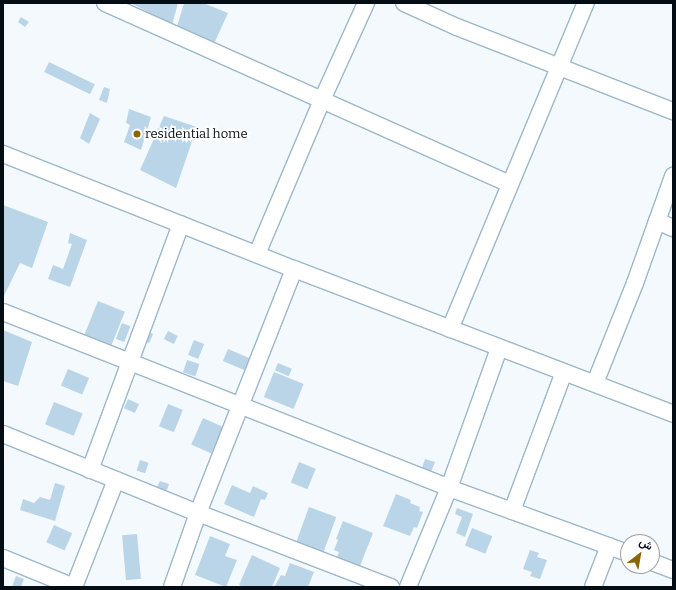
<!DOCTYPE html>
<html>
<head>
<meta charset="utf-8">
<style>
  body { margin:0 }
  #map { position:relative; width:676px; height:590px; overflow:hidden; background:#f3f9fd; font-family:Bitter,Vazirmatn,serif }
  div>[style] { position:absolute }
  [style*='--x'] { left:calc(var(--x)*1px); top:calc(var(--y)*1px); width:calc(var(--w)*1px); rotate:calc(var(--a)*1deg) }
  .building>* { inset:0; background:#bbd5e8; transform-origin:0 0 }
  .roads { filter:drop-shadow(1px 0 #9db7ca) drop-shadow(-1px 0 #9db7ca) drop-shadow(0 1px #9db7ca) drop-shadow(0 -1px #9db7ca) }
  .minor>* { height:16px; margin:-8px; padding:0 8px; transform-origin:8px; border-radius:8px; background:#fff }
  .dots>* { width:11px; height:11px; translate:-50% -50%; box-sizing:border-box; border:2px solid #fff; border-radius:50% }
  span { translate:-50% -50%; white-space:nowrap; text-align:center; line-height:1.15; -webkit-text-stroke:3.5px #fff; paint-order:stroke }
  .poi-label { font-size:13px; color:#050d14 }
  .left { translate:0 -50%; text-align:left }
  .frame { position:absolute; inset:0; border:4px solid #050d14; pointer-events:none }
  .north { position:absolute; left:620px; top:534px; width:40px; height:40px; box-sizing:border-box; background:#fff; border:1px solid #9b9ea1; border-radius:50%; rotate:31deg; font-size:11px; font-weight:700; line-height:16px; text-align:center; color:#050d14 }
  .north::after { content:''; display:block; margin:auto; width:14px; height:18px; background:#8b6404; clip-path:polygon(50% 0,100% 100%,50% 72%,0 100%) }
</style>
</head>
<body>
<div id="map">
  <div class="building">
    <i style="clip-path:polygon(131px 3px,178px 3px,172px 25px)"></i>
    <i style="clip-path:polygon(184px 3px,203px 3px,228px 13px,213px 46px,176px 30px)"></i>
    <i style="clip-path:polygon(21px 17px,29px 22px,25px 27px,18px 22px)"></i>
    <i style="left:49px;top:62px;width:51px;height:11px;rotate:26deg"></i>
    <i style="clip-path:polygon(104px 87px,110px 89px,107px 103px,99px 100px)"></i>
    <i style="clip-path:polygon(129px 109px,151px 117px,141px 150px,124px 142px,130px 125px,126px 123px)"></i>
    <i style="clip-path:polygon(90px 113px,100px 119px,89px 144px,80px 138px)"></i>
    <i style="clip-path:polygon(164px 116px,197px 127px,176px 188px,140px 170px)"></i>
    <i style="clip-path:polygon(3px 205px,48px 222px,32px 268px,20px 263px,3px 298px)"></i>
    <i style="clip-path:polygon(70px 233px,87px 240px,70px 287px,48px 279px,53px 265px,63px 269px,72px 244px,68px 243px)"></i>
    <i style="left:98px;top:301px;width:29px;height:41px;rotate:22deg"></i>
    <i style="left:122px;top:323px;width:9px;height:17px;rotate:21deg"></i>
    <i style="clip-path:polygon(3px 330px,32px 342px,18px 386px,3px 381px)"></i>
    <i style="left:144px;top:330px;width:10px;height:10px;rotate:24deg"></i>
    <i style="left:168px;top:331px;width:11px;height:9px;rotate:27deg"></i>
    <i style="left:194px;top:340px;width:11px;height:16px;rotate:22deg"></i>
    <i style="left:228px;top:349px;width:30px;height:13px;rotate:23deg"></i>
    <i style="left:187px;top:360px;width:13px;height:13px;rotate:18deg"></i>
    <i style="left:278px;top:363px;width:15px;height:8px;rotate:23deg"></i>
    <i style="left:68px;top:369px;width:23px;height:18px;rotate:23deg"></i>
    <i style="left:274px;top:372px;width:32px;height:27px;rotate:22deg"></i>
    <i style="left:128px;top:399px;width:12px;height:10px;rotate:24deg"></i>
    <i style="left:54px;top:402px;width:31px;height:24px;rotate:22deg"></i>
    <i style="left:168px;top:404px;width:16px;height:24px;rotate:22deg"></i>
    <i style="left:203px;top:418px;width:27px;height:29px;rotate:24deg"></i>
    <i style="clip-path:polygon(425px 459px,435px 462px,431px 472px,422px 468px)"></i>
    <i style="left:140px;top:460px;width:9px;height:11px;rotate:18deg"></i>
    <i style="left:299px;top:462px;width:18px;height:22px;rotate:22deg"></i>
    <i style="clip-path:polygon(160px 481px,169px 484px,166px 493px,156px 489px)"></i>
    <i style="clip-path:polygon(55px 483px,65px 486px,55px 521px,20px 510px,23px 499px,34px 503px,40px 497px,50px 500px)"></i>
    <i style="clip-path:polygon(232px 485px,250px 493px,253px 486px,268px 493px,265px 500px,261px 499px,254px 517px,224px 504px)"></i>
    <i style="clip-path:polygon(396px 494px,411px 500px,410px 503px,420px 507px,419px 511px,423px 512px,417px 528px,414px 527px,410px 536px,383px 526px)"></i>
    <i style="left:309px;top:507px;width:29px;height:42px;rotate:20deg"></i>
    <i style="clip-path:polygon(457px 508px,473px 514px,465px 537px,456px 533px,462px 517px,455px 514px)"></i>
    <i style="clip-path:polygon(343px 521px,373px 533px,358px 571px,335px 562px,339px 552px,334px 550px,338px 540px,336px 539px)"></i>
    <i style="left:54px;top:525px;width:20px;height:19px;rotate:24deg"></i>
    <i style="left:472px;top:528px;width:22px;height:19px;rotate:22deg"></i>
    <i style="left:137px;top:534px;width:45px;height:15px;rotate:85deg"></i>
    <i style="clip-path:polygon(210px 536px,230px 544px,225px 556px,237px 560px,226px 587px,195px 575px)"></i>
    <i style="clip-path:polygon(530px 550px,539px 553px,537px 557px,547px 560px,540px 579px,530px 576px,532px 572px,523px 569px)"></i>
    <i style="clip-path:polygon(252px 555px,280px 568px,272px 587px,243px 587px,239px 585px)"></i>
    <i style="clip-path:polygon(290px 563px,314px 572px,308px 587px,274px 587px,281px 575px,285px 576px)"></i>
    <i style="clip-path:polygon(16px 576px,24px 579px,21px 587px,12px 587px)"></i>
  </div>
  <div class="roads">
    <div class="minor">
      <i style="--x:105;--y:3;--w:443;--a:24.1"></i>
      <i style="--x:404;--y:3;--w:58;--a:24.4"></i>
      <i style="--x:457;--y:27;--w:232;--a:21.3"></i>
      <i style="--x:3;--y:154;--w:313;--a:21.6"></i>
      <i style="--x:294;--y:269;--w:406;--a:20.9"></i>
      <i style="--x:657;--y:221;--w:17;--a:24"></i>
      <i style="--x:257;--y:254;--w:167;--a:-67.1"></i>
      <i style="--x:322;--y:100;--w:107;--a:-65.6"></i>
      <i style="--x:3;--y:312;--w:479;--a:21.5"></i>
      <i style="--x:449;--y:488;--w:190;--a:20"></i>
      <i style="--x:450;--y:329;--w:353;--a:-67.4"></i>
      <i style="--x:595;--y:383;--w:108;--a:-68.2"></i>
      <i style="--x:635;--y:283;--w:114;--a:-70.4"></i>
      <i style="--x:3;--y:434;--w:210;--a:22.1"></i>
      <i style="--x:198;--y:513;--w:207;--a:21"></i>
      <i style="--x:90;--y:470;--w:262;--a:-69.7"></i>
      <i style="--x:512;--y:511;--w:148;--a:-69.5"></i>
      <i style="--x:3;--y:558;--w:77;--a:22.2"></i>
      <i style="--x:652;--y:562;--w:22;--a:21"></i>
      <i style="--x:74;--y:587;--w:115;--a:-68.6"></i>
      <i style="--x:172;--y:587;--w:78;--a:-70.6"></i>
      <i style="--x:198;--y:513;--w:262;--a:-68.5"></i>
      <i style="--x:408;--y:587;--w:107;--a:-67.5"></i>
      <i style="--x:449;--y:488;--w:149;--a:-70.3"></i>
      <i style="--x:593;--y:587;--w:44;--a:-68.7"></i>
    </div>
  </div>
  <div class="dots">
    <i style="left:137px;top:134px;background:#8b6404"></i>
  </div>
  <div class="poi-label">
    <span class="left" style="left:145px;top:134px">residential home</span>
  </div>
  <div class="frame"></div>
  <div class="north">ش</div>
</div>
</body>
</html>
